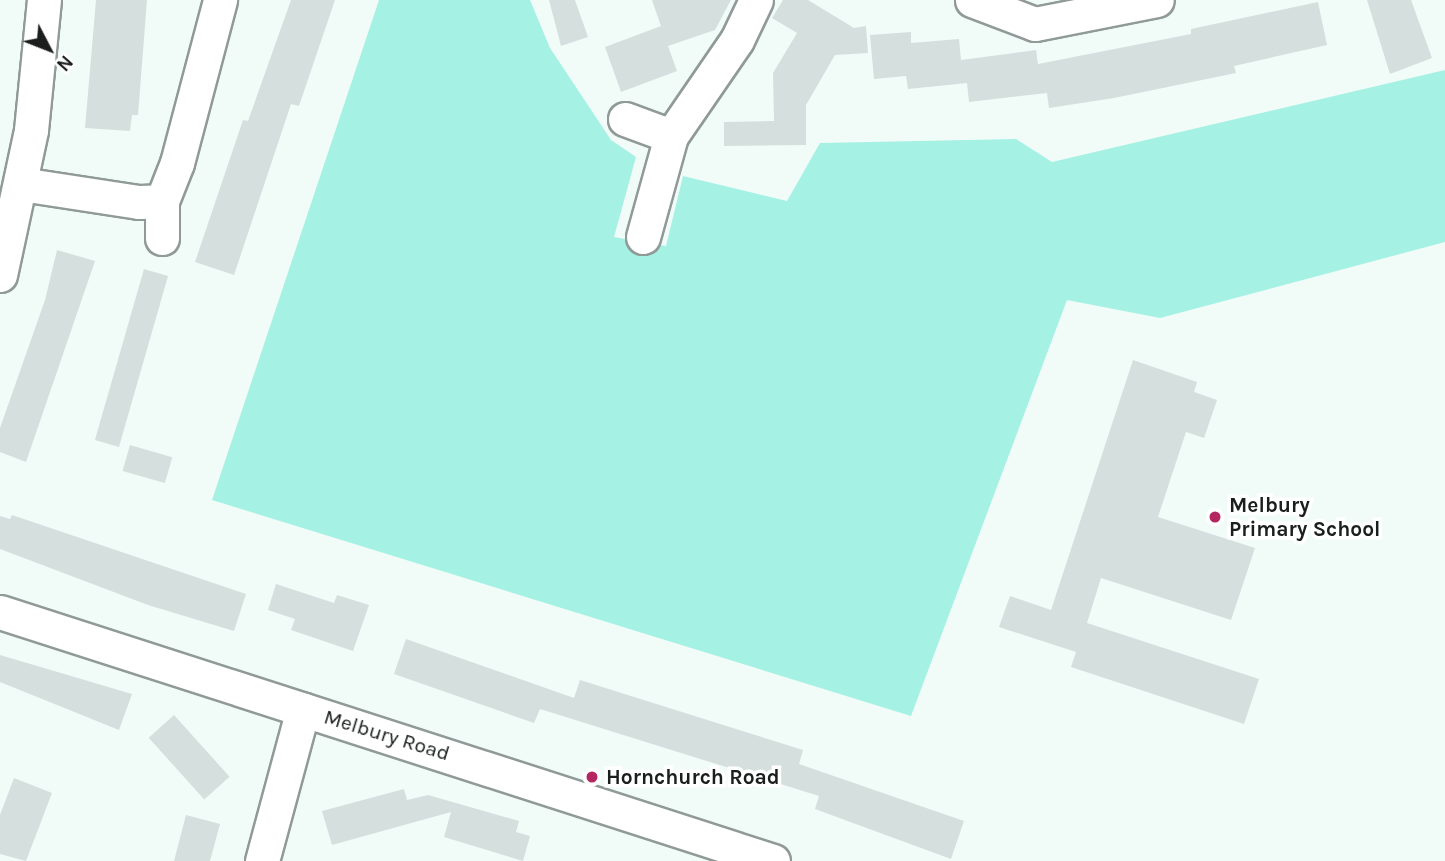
<!DOCTYPE html>
<html>
<head>
<meta charset="utf-8">
<style>
  body { margin:0 }
  #map { position:relative; width:1445px; height:861px; overflow:hidden; background:#f1fcf9; font-family:Karla,sans-serif }
  div>[style] { position:absolute }
  [style*='--x'] { left:calc(var(--x)*1px); top:calc(var(--y)*1px); width:calc(var(--w)*1px); rotate:calc(var(--a)*1deg) }
  .green>* { inset:0; background:#a5f1e3 }
  .building>* { inset:0; background:#d5dfdd; transform-origin:0 0 }
  .roads { filter:drop-shadow(2px 0 #909a98) drop-shadow(-2px 0 #909a98) drop-shadow(0 2px #909a98) drop-shadow(0 -2px #909a98) }
  .street>* { height:33px; margin:-16.5px; padding:0 16.5px; transform-origin:16.5px; border-radius:16.5px; background:#fff }
  .dots>* { width:19px; height:19px; translate:-50% -50%; box-sizing:border-box; border:4px solid #fff; border-radius:50% }
  span { translate:-50% -50%; white-space:nowrap; text-align:center; line-height:1.15; -webkit-text-stroke:7px #fff; paint-order:stroke }
  .poi-label { font-size:21px; color:#1a1e1d; font-weight:700 }
  .left { translate:0 -50%; text-align:left }
  .street-label { font-size:21px; color:#1a1e1d }
  .north { position:absolute; left:14px; top:14px; width:70px; height:70px; -webkit-text-stroke:5px #fff; paint-order:stroke; rotate:132deg; font-size:19px; font-weight:700; line-height:28px; text-align:center; color:#1a1e1d }
  .north::after { content:''; display:block; margin:auto; width:24px; height:32px; background:#1a1e1d; clip-path:polygon(50% 0,100% 100%,50% 72%,0 100%) }
</style>
</head>
<body>
<div id="map">
  <div class="green">
    <i style="clip-path:polygon(379px 0,530px 0,550px 48px,611px 140px,636px 157px,614px 237px,666px 246px,683px 176px,787px 201px,820px 143px,1016px 139px,1052px 162px,1445px 70px,1445px 242px,1160px 318px,1067px 300px,911px 716px,212px 500px)"></i>
  </div>
  <div class="building">
    <i style="clip-path:polygon(96px 0,147px 0,138px 115px,132px 115px,130px 131px,85px 128px)"></i>
    <i style="clip-path:polygon(291px 0,335px 0,299px 106px,291px 104px,234px 275px,195px 262px,243px 120px,248px 121px)"></i>
    <i style="clip-path:polygon(549px 0,575px 0,588px 37px,561px 46px)"></i>
    <i style="clip-path:polygon(652px 0,731px 0,715px 30px,668px 46px,677px 71px,621px 92px,605px 47px,661px 26px,664px 35px)"></i>
    <i style="clip-path:polygon(783px 0,808px 0,854px 28px,866px 26px,868px 53px,835px 55px,806px 105px,806px 145px,724px 146px,724px 122px,774px 121px,773px 73px,797px 33px,772px 18px)"></i>
    <i style="clip-path:polygon(1367px 0,1411px 0,1432px 58px,1390px 74px)"></i>
    <i style="clip-path:polygon(1318px 2px,1327px 45px,1234px 66px,1236px 73px,1114px 98px,1049px 108px,1047px 93px,969px 102px,967px 83px,908px 89px,906px 76px,874px 79px,870px 35px,911px 32px,911px 43px,959px 39px,961px 60px,1036px 50px,1038px 64px,1191px 34px,1191px 29px)"></i>
    <i style="clip-path:polygon(57px 250px,95px 261px,26px 462px,0 452px,0 428px,45px 300px)"></i>
    <i style="left:144px;top:269px;width:25px;height:178px;rotate:16deg"></i>
    <i style="clip-path:polygon(1133px 360px,1197px 382px,1194px 392px,1217px 400px,1204px 438px,1186px 432px,1158px 517px,1255px 548px,1231px 620px,1101px 578px,1087px 623px,1259px 679px,1244px 724px,1071px 667px,1076px 652px,999px 627px,1010px 596px,1051px 610px)"></i>
    <i style="left:130px;top:445px;width:44px;height:27px;rotate:16deg"></i>
    <i style="clip-path:polygon(12px 515px,246px 594px,234px 631px,148px 605px,0 549px,0 516px,10px 519px)"></i>
    <i style="clip-path:polygon(276px 584px,334px 603px,337px 595px,369px 605px,353px 651px,291px 630px,295px 619px,268px 610px)"></i>
    <i style="clip-path:polygon(406px 639px,574px 698px,580px 680px,803px 750px,799px 764px,964px 821px,951px 859px,815px 809px,819px 796px,540px 709px,534px 723px,394px 674px)"></i>
    <i style="clip-path:polygon(0 655px,132px 694px,119px 730px,0 682px)"></i>
    <i style="left:174px;top:715px;width:83px;height:34px;rotate:48deg"></i>
    <i style="clip-path:polygon(14px 778px,52px 793px,26px 861px,0 854px,0 815px)"></i>
    <i style="clip-path:polygon(404px 789px,407px 800px,428px 795px,519px 821px,516px 832px,530px 836px,523px 861px,444px 837px,451px 812px,332px 845px,322px 811px)"></i>
    <i style="clip-path:polygon(186px 815px,220px 824px,210px 861px,174px 861px)"></i>
  </div>
  <div class="roads">
    <div class="street">
      <i style="--x:972;--y:0;--w:67;--a:20.9"></i>
      <i style="--x:1035;--y:24;--w:124;--a:-11.1"></i>
      <i style="--x:625;--y:119;--w:49;--a:20.3"></i>
      <i style="--x:21;--y:184;--w:119;--a:8.7"></i>
      <i style="--x:139;--y:202;--w:23;--a:-2"></i>
      <i style="--x:162;--y:201;--w:41;--a:-68.5"></i>
      <i style="--x:177;--y:163;--w:169;--a:-75.2"></i>
      <i style="--x:643;--y:237;--w:105;--a:-74.5"></i>
      <i style="--x:671;--y:136;--w:116;--a:-55.5"></i>
      <i style="--x:737;--y:40;--w:44;--a:-64.6"></i>
      <i style="--x:162;--y:238;--w:37;--a:-90"></i>
      <i style="--x:0;--y:275;--w:148;--a:-77.9"></i>
      <i style="--x:31;--y:130;--w:131;--a:-84.3"></i>
      <i style="--x:0;--y:612;--w:812;--a:17.85"></i>
      <i style="--x:262;--y:861;--w:157;--a:-74.9"></i>
    </div>
  </div>
  <div class="dots">
    <i style="left:1215px;top:517px;background:#b32660"></i>
    <i style="left:592px;top:777px;background:#b32660"></i>
  </div>
  <div class="poi-label">
    <span class="left" style="left:1229px;top:517px">Melbury<br>Primary School</span>
    <span class="left" style="left:606px;top:777px">Hornchurch Road</span>
  </div>
  <div class="street-label">
    <span style="left:387px;top:735px;rotate:17deg">Melbury Road</span>
  </div>
  <div class="north">N</div>
</div>
</body>
</html>
